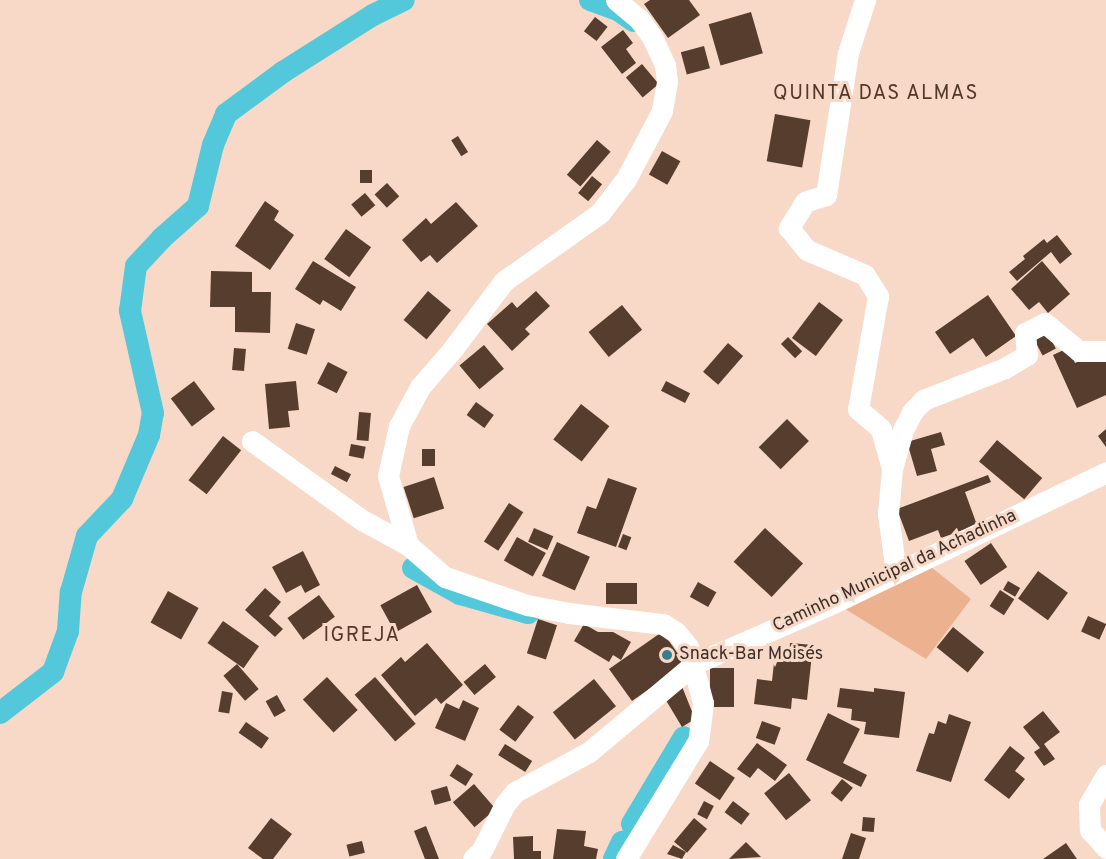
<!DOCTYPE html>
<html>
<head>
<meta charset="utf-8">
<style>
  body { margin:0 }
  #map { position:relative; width:1106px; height:859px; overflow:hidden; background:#f8d8c6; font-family:Overpass,sans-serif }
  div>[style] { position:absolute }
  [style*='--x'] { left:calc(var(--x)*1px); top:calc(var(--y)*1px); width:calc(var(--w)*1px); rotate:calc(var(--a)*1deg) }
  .green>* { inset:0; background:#ecb18e }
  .canal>* { height:22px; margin:-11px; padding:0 11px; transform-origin:11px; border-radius:11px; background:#53c8db }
  .building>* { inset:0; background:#563d2e; transform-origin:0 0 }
  .street>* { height:21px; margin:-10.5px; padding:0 10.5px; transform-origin:10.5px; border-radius:10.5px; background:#fff }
  .dots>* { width:16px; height:16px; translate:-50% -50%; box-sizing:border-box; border:3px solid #f8d8c6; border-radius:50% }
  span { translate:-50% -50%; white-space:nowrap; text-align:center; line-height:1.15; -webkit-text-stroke:6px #f8d8c6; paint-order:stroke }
  .street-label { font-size:18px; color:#3c2f28 }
  .poi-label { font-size:18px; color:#3c2f28 }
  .left { translate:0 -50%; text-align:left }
  .neighbourhood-label { font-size:20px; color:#513829; letter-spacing:1.5px }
</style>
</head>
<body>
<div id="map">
  <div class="green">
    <i style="clip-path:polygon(931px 567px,971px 599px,926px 659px,842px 607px)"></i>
  </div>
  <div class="canal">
    <i style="--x:590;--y:0;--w:30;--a:20"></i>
    <i style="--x:618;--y:10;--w:19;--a:35"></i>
    <i style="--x:413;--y:568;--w:54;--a:29"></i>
    <i style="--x:460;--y:594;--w:71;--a:15.6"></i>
    <i style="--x:0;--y:713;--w:67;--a:-37.7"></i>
    <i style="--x:53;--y:672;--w:44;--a:-69.9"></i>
    <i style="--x:68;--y:631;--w:39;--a:-86"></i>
    <i style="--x:71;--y:592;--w:58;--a:-74.1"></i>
    <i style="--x:87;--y:536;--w:51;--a:-46.6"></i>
    <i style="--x:122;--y:499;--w:69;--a:-67.1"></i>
    <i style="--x:149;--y:435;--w:22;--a:-80"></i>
    <i style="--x:153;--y:413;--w:105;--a:-102.7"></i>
    <i style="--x:130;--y:311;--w:45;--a:-82.4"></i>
    <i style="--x:136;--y:266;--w:38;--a:-47"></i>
    <i style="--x:162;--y:238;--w:48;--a:-41.6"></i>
    <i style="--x:198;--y:206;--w:63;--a:-76.2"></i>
    <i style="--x:213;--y:145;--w:34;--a:-67"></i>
    <i style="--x:226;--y:114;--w:71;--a:-36.4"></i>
    <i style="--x:283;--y:72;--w:107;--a:-32.3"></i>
    <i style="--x:373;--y:15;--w:34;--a:-26"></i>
    <i style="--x:632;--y:824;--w:101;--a:-59.1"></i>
    <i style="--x:614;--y:859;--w:19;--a:-65"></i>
  </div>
  <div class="building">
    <i style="clip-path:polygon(650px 0,689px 0,700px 15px,668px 38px,644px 4px)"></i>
    <i style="left:751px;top:12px;width:43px;height:44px;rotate:74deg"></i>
    <i style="left:595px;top:17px;width:16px;height:18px;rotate:38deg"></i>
    <i style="clip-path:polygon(623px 30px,633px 43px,626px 49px,636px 63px,622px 74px,601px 47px)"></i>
    <i style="left:704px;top:46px;width:23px;height:24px;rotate:75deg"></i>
    <i style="left:642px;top:64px;width:26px;height:21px;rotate:50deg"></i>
    <i style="left:775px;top:114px;width:36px;height:48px;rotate:10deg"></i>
    <i style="left:458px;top:136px;width:19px;height:8px;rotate:58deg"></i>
    <i style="left:597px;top:140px;width:18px;height:46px;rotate:41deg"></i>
    <i style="left:662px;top:151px;width:21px;height:27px;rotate:29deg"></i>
    <i style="left:360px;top:170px;width:12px;height:13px"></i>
    <i style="left:592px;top:176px;width:13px;height:22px;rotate:39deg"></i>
    <i style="left:387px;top:183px;width:18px;height:17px;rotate:47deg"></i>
    <i style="left:365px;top:193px;width:16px;height:18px;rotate:50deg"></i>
    <i style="clip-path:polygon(265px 201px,279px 211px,274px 220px,294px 235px,270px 270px,235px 246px)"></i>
    <i style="clip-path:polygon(456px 202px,478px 226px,437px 263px,430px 255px,421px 262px,402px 240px,426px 218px,431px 224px)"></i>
    <i style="left:346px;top:229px;width:31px;height:37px;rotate:36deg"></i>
    <i style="clip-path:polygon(1057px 235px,1072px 254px,1060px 264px,1051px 252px,1017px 281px,1009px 272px,1025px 259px,1023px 256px,1044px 239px,1047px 243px)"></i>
    <i style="clip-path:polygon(313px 261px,356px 287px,341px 311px,323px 300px,320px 305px,295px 289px)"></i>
    <i style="clip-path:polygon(1042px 261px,1070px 294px,1048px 313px,1039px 302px,1029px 310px,1011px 289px)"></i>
    <i style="clip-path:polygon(211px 271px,252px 272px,252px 292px,271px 292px,270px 333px,235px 332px,235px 307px,210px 307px)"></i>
    <i style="left:428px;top:291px;width:30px;height:38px;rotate:40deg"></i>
    <i style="clip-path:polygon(536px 291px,550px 306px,525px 329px,530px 334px,512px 351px,487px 324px,512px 302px,517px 308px)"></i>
    <i style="clip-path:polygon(988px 295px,1016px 336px,986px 357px,973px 338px,950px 354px,935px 332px)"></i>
    <i style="left:819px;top:302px;width:30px;height:45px;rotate:37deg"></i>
    <i style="left:622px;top:305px;width:32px;height:43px;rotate:51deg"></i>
    <i style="left:296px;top:323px;width:20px;height:27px;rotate:18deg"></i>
    <i style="left:1046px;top:330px;width:21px;height:15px;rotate:62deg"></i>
    <i style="left:788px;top:337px;width:20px;height:10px;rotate:45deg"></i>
    <i style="left:728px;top:343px;width:20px;height:38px;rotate:41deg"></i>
    <i style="left:484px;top:345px;width:31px;height:32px;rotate:50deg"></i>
    <i style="left:234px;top:348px;width:12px;height:22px;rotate:5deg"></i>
    <i style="clip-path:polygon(1068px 348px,1075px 363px,1102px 351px,1106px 359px,1106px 395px,1077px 408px,1053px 355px)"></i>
    <i style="left:328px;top:362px;width:22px;height:24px;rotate:27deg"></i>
    <i style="left:194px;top:381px;width:35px;height:29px;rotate:53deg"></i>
    <i style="clip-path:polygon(296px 381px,299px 410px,288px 411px,290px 427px,269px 429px,265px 384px)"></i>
    <i style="left:666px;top:381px;width:27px;height:11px;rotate:27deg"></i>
    <i style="left:476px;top:402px;width:22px;height:16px;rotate:36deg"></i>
    <i style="left:581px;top:404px;width:36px;height:45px;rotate:38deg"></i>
    <i style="left:359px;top:412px;width:12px;height:28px;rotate:5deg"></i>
    <i style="left:787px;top:419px;width:31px;height:40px;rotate:45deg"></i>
    <i style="clip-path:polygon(1106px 429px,1106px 447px,1098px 436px)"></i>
    <i style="clip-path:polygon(941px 432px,945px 445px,931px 449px,937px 471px,917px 476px,907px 442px)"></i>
    <i style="left:223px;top:436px;width:23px;height:56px;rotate:38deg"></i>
    <i style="left:997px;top:440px;width:59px;height:28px;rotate:40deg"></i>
    <i style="left:351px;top:444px;width:15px;height:12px;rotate:11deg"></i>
    <i style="left:422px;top:449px;width:13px;height:17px"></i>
    <i style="left:335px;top:466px;width:18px;height:9px;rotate:27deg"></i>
    <i style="clip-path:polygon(988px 475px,991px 482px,965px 492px,977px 525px,941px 538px,938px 530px,909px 541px,897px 509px)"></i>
    <i style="left:434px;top:477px;width:33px;height:32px;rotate:72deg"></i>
    <i style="clip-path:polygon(608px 478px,637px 488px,616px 547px,577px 533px,587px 506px,596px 509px)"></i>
    <i style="left:509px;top:503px;width:17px;height:46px;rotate:33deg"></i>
    <i style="left:534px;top:528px;width:21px;height:15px;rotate:23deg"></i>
    <i style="left:765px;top:528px;width:52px;height:46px;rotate:43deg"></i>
    <i style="left:623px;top:534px;width:9px;height:14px;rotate:21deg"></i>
    <i style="left:517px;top:537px;width:33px;height:27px;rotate:29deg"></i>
    <i style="left:557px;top:542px;width:36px;height:37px;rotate:24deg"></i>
    <i style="left:991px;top:543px;width:29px;height:32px;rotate:56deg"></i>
    <i style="clip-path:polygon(303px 551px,320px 585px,305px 593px,301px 585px,286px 593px,272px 567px)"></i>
    <i style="left:1038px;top:571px;width:37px;height:34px;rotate:36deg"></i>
    <i style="left:1008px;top:581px;width:14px;height:10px;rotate:30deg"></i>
    <i style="left:698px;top:582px;width:21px;height:17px;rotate:29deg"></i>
    <i style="left:606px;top:583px;width:31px;height:21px"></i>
    <i style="left:417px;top:585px;width:31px;height:42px;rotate:61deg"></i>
    <i style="clip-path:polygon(265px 588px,281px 602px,269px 616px,283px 629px,275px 637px,245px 610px)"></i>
    <i style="left:1000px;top:590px;width:17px;height:19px;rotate:33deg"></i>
    <i style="left:168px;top:591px;width:35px;height:36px;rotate:29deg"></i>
    <i style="left:319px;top:595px;width:27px;height:39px;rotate:54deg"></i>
    <i style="left:1088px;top:616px;width:20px;height:17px;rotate:24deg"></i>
    <i style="left:538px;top:619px;width:20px;height:36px;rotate:18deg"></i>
    <i style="left:223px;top:621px;width:44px;height:27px;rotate:35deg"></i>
    <i style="clip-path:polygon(584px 624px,598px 632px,613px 632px,631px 642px,621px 660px,613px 655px,609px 662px,574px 641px)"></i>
    <i style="left:953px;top:627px;width:40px;height:26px;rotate:39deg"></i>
    <i style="clip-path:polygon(659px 634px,669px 641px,685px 664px,632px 701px,609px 669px)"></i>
    <i style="clip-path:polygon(427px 643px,463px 685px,441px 704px,436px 698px,415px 716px,381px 675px,401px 657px,405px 662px)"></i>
    <i style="clip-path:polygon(790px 643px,813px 645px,807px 700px,792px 698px,791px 709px,754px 704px,757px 679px,772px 681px,775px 654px,789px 655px)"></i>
    <i style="left:237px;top:664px;width:33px;height:18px;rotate:49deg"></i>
    <i style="left:485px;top:664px;width:17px;height:28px;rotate:50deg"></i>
    <i style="left:710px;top:668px;width:24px;height:39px"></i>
    <i style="left:327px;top:677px;width:45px;height:33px;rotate:47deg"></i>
    <i style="left:375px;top:677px;width:62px;height:27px;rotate:49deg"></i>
    <i style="left:594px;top:679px;width:35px;height:53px;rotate:51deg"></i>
    <i style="clip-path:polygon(681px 684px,695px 719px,682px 727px,664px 697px)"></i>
    <i style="clip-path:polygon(840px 688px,874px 692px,874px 688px,905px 692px,899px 738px,864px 734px,866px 722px,851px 720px,852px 709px,837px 707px)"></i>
    <i style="left:222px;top:691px;width:11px;height:21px;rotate:10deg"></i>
    <i style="left:277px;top:695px;width:18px;height:13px;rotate:61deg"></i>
    <i style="clip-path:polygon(463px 700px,479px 708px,465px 741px,435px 728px,446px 703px,459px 709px)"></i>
    <i style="left:518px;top:705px;width:20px;height:31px;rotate:37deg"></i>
    <i style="clip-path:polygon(1043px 711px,1060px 732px,1044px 744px,1055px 759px,1044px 766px,1034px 752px,1040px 748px,1023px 727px)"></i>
    <i style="clip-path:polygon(828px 713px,860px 729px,843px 763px,867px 775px,861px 787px,806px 760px)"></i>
    <i style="clip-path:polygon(949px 714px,971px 722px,951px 782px,916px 771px,929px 733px,934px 734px,938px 721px,946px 724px)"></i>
    <i style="left:762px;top:721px;width:20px;height:18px;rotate:20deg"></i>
    <i style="left:246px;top:722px;width:28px;height:13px;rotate:35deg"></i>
    <i style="clip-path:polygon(757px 743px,787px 765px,775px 781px,758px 768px,750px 778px,737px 769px)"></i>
    <i style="left:505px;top:744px;width:32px;height:13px;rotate:32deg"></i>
    <i style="clip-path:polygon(1010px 746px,1025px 758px,1015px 771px,1025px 779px,1009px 799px,984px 780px)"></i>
    <i style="left:710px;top:761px;width:30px;height:27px;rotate:34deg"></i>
    <i style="left:457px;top:764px;width:19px;height:14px;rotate:32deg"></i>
    <i style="left:789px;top:773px;width:35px;height:32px;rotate:51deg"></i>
    <i style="left:842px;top:779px;width:14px;height:18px;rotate:39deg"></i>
    <i style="left:474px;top:784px;width:33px;height:28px;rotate:49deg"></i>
    <i style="left:447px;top:786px;width:15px;height:17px;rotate:74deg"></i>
    <i style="left:704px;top:801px;width:11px;height:15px;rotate:27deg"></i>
    <i style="left:733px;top:801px;width:21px;height:14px;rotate:37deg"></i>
    <i style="left:863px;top:817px;width:12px;height:14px;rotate:5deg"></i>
    <i style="clip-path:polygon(271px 818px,292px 834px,273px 859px,263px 859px,248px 848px)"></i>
    <i style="left:694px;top:818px;width:17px;height:31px;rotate:40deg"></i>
    <i style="clip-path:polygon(426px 826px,439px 859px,425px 859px,414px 831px)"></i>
    <i style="clip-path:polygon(557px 829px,586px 831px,584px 846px,598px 849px,596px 859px,553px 859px)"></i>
    <i style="clip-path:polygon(851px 833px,866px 838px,859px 859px,842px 859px)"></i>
    <i style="clip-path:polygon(533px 836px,533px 851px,541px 851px,541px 859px,514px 859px,513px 837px)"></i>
    <i style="left:362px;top:841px;width:12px;height:16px;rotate:76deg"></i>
    <i style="clip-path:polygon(746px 842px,761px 857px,729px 859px)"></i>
    <i style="clip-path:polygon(1066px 843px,1077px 859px,1043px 859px)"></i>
    <i style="clip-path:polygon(673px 845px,686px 852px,682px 859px,667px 854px)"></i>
  </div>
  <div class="street">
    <i style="--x:616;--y:0;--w:30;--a:40"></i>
    <i style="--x:639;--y:19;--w:22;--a:54"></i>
    <i style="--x:652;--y:37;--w:31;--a:65"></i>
    <i style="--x:665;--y:65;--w:17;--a:83"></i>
    <i style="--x:667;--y:82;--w:29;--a:100"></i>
    <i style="--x:662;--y:111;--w:77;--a:117.9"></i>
    <i style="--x:626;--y:179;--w:43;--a:127.4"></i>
    <i style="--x:600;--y:213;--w:118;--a:144.7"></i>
    <i style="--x:504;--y:281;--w:86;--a:127"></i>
    <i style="--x:452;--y:350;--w:49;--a:130.9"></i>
    <i style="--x:420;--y:387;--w:44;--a:118.3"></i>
    <i style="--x:399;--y:426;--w:51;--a:102.4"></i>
    <i style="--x:388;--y:476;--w:72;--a:73.8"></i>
    <i style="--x:408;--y:545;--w:49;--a:40.9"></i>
    <i style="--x:445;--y:577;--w:87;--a:18.9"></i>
    <i style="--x:527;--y:605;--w:43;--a:10.8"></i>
    <i style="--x:569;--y:613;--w:95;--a:6.7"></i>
    <i style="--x:663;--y:624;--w:15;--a:32"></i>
    <i style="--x:676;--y:632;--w:19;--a:51"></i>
    <i style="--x:688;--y:647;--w:58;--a:75"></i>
    <i style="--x:703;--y:703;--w:38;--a:97"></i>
    <i style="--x:698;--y:741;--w:138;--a:121.4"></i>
    <i style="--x:865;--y:0;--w:56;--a:107.8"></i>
    <i style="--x:848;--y:53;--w:144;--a:98.8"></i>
    <i style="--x:826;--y:195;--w:22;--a:162"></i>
    <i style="--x:805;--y:202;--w:31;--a:122"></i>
    <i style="--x:789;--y:228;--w:28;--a:51"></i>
    <i style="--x:807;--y:250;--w:63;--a:23.3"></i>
    <i style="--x:865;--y:275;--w:25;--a:58"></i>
    <i style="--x:878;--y:296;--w:115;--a:100"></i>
    <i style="--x:858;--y:409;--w:30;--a:41"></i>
    <i style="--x:881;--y:429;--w:41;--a:74.6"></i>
    <i style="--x:252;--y:441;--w:135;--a:35.7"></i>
    <i style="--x:362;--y:520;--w:52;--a:28.5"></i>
    <i style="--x:896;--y:572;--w:59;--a:-97.9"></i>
    <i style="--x:888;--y:514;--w:45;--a:-84.9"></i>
    <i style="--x:892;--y:469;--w:41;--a:-74.2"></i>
    <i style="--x:903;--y:430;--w:20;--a:-63"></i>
    <i style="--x:912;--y:412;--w:16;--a:-47"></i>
    <i style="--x:923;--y:400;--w:88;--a:-21.3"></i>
    <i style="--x:1005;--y:368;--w:26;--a:-31"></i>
    <i style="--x:1027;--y:355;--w:22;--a:-95"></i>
    <i style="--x:1025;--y:333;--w:22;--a:-27"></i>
    <i style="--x:1045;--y:323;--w:44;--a:39.5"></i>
    <i style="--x:1079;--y:351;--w:27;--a:0"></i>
    <i style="--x:1106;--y:775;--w:34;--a:120"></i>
    <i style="--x:1089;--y:804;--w:26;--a:88"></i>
    <i style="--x:1090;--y:830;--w:24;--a:48"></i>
    <i style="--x:473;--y:859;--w:13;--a:-45"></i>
    <i style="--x:482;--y:850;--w:51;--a:-63.4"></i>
    <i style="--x:505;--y:804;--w:16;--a:-50"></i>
    <i style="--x:515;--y:792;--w:84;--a:-28.4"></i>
    <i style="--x:589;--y:752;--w:137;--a:-40"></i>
    <i style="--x:694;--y:664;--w:147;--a:-23.6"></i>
    <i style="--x:829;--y:605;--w:307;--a:-25.6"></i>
  </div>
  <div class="dots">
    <i style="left:667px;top:655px;background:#387e8a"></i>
  </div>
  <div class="street-label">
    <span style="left:895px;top:572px;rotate:-25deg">Caminho Municipal da Achadinha</span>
  </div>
  <div class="poi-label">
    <span class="left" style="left:679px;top:655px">Snack-Bar Moisés</span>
  </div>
  <div class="neighbourhood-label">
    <span style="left:876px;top:94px">QUINTA DAS ALMAS</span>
    <span style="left:362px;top:636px">IGREJA</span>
  </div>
</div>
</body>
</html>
